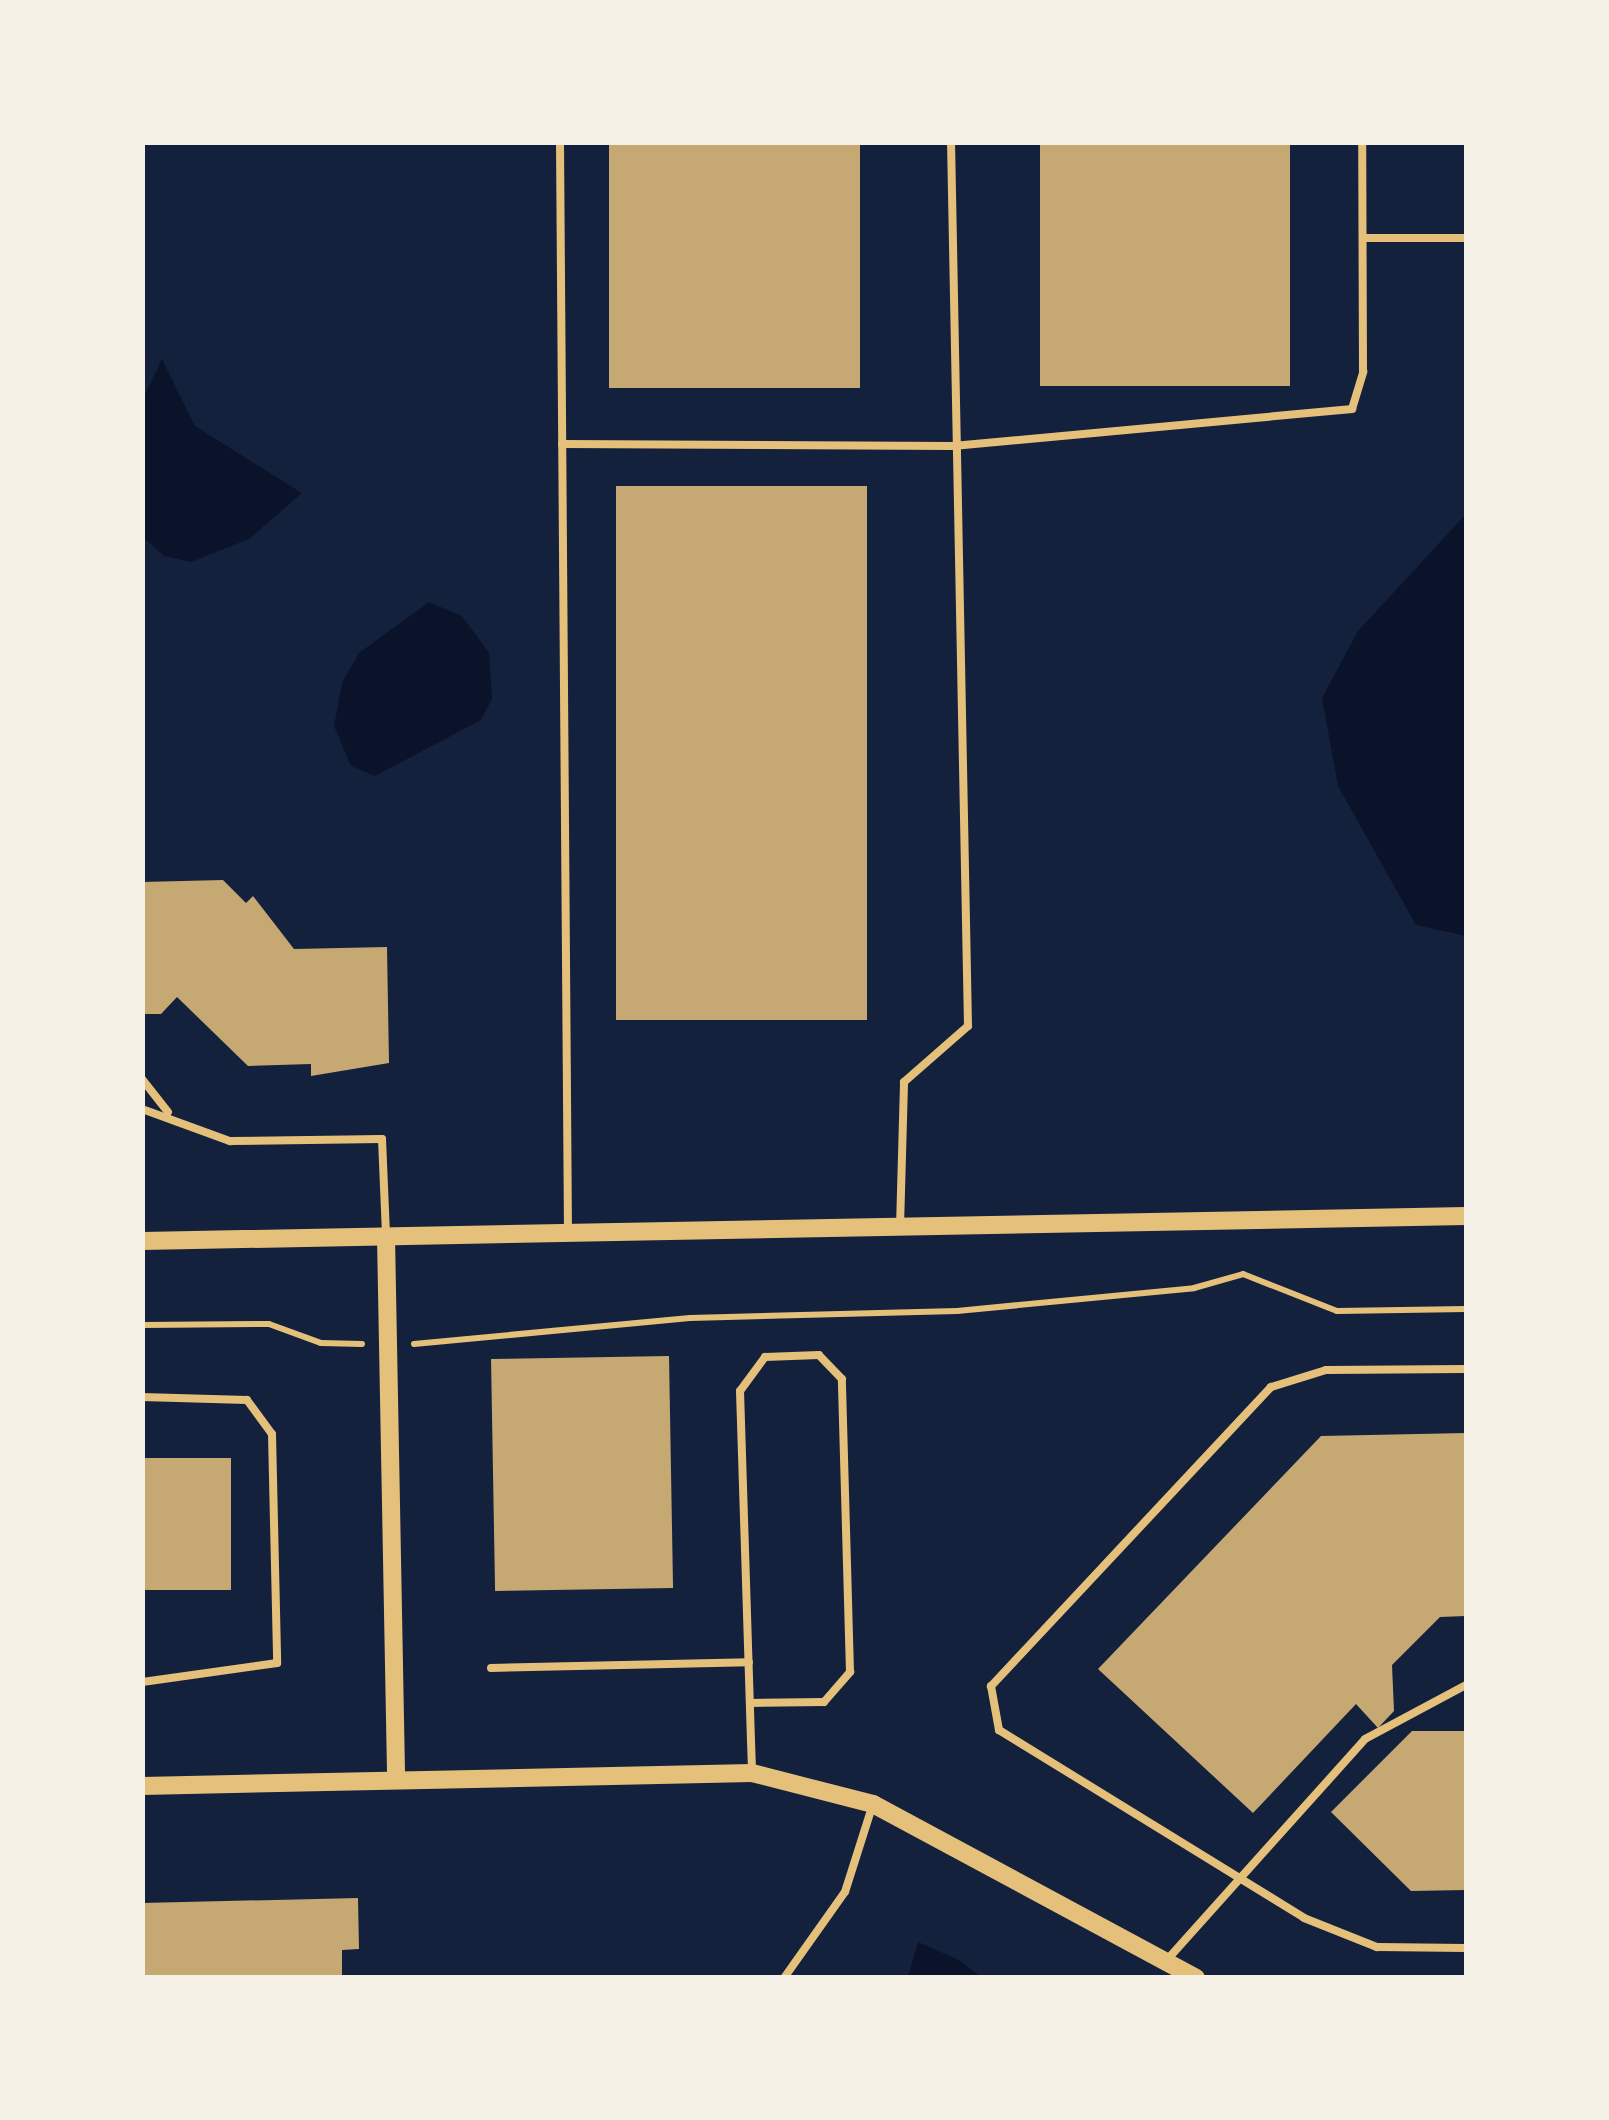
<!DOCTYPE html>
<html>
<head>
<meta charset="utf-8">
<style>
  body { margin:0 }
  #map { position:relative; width:1609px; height:2120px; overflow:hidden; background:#14213d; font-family:"Source Sans 3",sans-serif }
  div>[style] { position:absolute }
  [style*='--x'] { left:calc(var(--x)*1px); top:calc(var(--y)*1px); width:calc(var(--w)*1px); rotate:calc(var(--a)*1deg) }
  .water>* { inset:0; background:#0b132b }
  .building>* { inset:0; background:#c6a872; transform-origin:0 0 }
  .path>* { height:6px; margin:-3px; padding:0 3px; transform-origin:3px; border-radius:3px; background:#e5c07b }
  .service>* { height:8px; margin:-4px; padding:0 4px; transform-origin:4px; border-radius:4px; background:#e5c07b }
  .tertiary>* { height:18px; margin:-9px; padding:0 9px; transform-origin:9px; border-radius:9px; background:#e5c07b }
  span { translate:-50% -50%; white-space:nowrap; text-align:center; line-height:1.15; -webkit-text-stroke:8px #f6f1e7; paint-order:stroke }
  .frame { position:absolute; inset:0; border:145px solid #f6f1e7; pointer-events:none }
</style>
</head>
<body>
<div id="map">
  <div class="water">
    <i style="clip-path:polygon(162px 359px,195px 426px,302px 493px,249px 539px,191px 562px,164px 556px,143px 537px,143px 399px)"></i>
    <i style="clip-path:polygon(1466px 514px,1466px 936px,1416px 925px,1338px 786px,1322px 698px,1358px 631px)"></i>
    <i style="clip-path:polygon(429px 602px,462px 616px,489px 653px,492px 699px,481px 720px,375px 776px,351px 766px,334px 726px,342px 683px,359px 653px)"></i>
    <i style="clip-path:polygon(918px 1942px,959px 1960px,981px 1977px,908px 1977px)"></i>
  </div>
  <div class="building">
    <i style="left:609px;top:142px;width:251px;height:246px"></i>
    <i style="left:1040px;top:142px;width:250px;height:244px"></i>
    <i style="left:867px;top:486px;width:534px;height:251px;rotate:90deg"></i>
    <i style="clip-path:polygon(223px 880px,246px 903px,253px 896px,294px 949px,387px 947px,389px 1063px,311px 1076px,311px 1064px,248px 1066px,177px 997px,161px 1014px,142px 1014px,142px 882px)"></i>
    <i style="left:669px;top:1356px;width:232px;height:178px;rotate:89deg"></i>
    <i style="clip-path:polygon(1466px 1433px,1466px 1616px,1440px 1617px,1392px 1665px,1394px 1711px,1378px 1728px,1356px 1704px,1253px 1813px,1098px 1669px,1321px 1436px)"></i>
    <i style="left:231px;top:1458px;width:132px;height:89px;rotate:90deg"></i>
    <i style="clip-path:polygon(1412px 1731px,1466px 1731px,1466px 1890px,1411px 1891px,1331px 1812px)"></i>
    <i style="clip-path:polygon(358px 1898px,359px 1949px,342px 1950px,342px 1978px,142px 1978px,142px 1903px)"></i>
  </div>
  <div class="path">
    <i style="--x:142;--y:1325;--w:127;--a:-0.5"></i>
    <i style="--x:269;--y:1324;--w:55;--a:20.1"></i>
    <i style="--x:321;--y:1343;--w:41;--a:1.4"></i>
    <i style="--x:414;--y:1344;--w:277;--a:-5.4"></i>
    <i style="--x:690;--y:1318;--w:267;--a:-1.5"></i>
    <i style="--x:957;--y:1311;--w:238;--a:-5.5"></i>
    <i style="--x:1194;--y:1288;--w:51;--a:-15.9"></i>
    <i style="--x:1243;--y:1274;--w:101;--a:21.5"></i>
    <i style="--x:1337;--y:1311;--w:129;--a:-0.9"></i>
  </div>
  <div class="service">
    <i style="--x:560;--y:142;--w:1091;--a:89.58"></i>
    <i style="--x:1363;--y:238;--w:103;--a:0"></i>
    <i style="--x:562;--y:444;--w:391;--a:0.3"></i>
    <i style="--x:953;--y:446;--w:401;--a:-5.3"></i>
    <i style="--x:1352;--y:409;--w:39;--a:-73"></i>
    <i style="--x:1363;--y:372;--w:230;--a:-90.2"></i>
    <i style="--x:142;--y:1079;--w:42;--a:51.8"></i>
    <i style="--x:142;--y:1109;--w:94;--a:20"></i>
    <i style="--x:230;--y:1141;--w:152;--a:-0.8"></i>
    <i style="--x:382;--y:1139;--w:96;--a:87.6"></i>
    <i style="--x:900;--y:1227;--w:145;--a:-88.4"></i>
    <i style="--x:904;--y:1082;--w:85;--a:-41.2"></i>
    <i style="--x:968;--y:1026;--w:884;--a:-91.1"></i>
    <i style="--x:1466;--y:1369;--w:140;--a:179.6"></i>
    <i style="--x:1326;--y:1370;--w:58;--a:162.8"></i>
    <i style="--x:1271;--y:1387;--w:410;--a:133.1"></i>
    <i style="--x:991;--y:1686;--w:45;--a:79.7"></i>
    <i style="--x:999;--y:1730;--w:358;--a:31.6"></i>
    <i style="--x:1304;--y:1918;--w:79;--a:21.7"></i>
    <i style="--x:1377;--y:1947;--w:89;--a:0.6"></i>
    <i style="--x:142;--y:1397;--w:105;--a:1.6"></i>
    <i style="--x:247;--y:1400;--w:42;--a:53.7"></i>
    <i style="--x:272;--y:1434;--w:229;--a:88.7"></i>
    <i style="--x:277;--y:1663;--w:136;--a:172"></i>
    <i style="--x:491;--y:1668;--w:258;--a:-1.3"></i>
    <i style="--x:750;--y:1703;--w:74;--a:-0.8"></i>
    <i style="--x:824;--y:1702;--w:40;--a:-49"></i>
    <i style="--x:850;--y:1672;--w:293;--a:-91.6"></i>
    <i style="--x:842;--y:1379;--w:33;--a:-134"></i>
    <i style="--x:819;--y:1355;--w:54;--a:177.9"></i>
    <i style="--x:765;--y:1357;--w:42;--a:126.3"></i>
    <i style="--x:740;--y:1391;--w:350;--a:88.2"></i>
    <i style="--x:751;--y:1741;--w:32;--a:88"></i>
    <i style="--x:1166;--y:1961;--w:298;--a:-48.1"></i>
    <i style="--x:1365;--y:1739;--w:115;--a:-28.1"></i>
    <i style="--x:784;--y:1978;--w:105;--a:-54.7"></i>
    <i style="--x:845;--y:1892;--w:89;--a:-72.4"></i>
  </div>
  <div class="tertiary">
    <i style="--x:386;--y:1237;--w:537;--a:88.93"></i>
    <i style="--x:142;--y:1241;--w:1324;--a:-1.08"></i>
    <i style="--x:142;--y:1786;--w:610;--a:-1.22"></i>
    <i style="--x:752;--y:1773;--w:125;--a:14.4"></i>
    <i style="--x:873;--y:1804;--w:367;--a:28.3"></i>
  </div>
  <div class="frame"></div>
</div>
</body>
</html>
